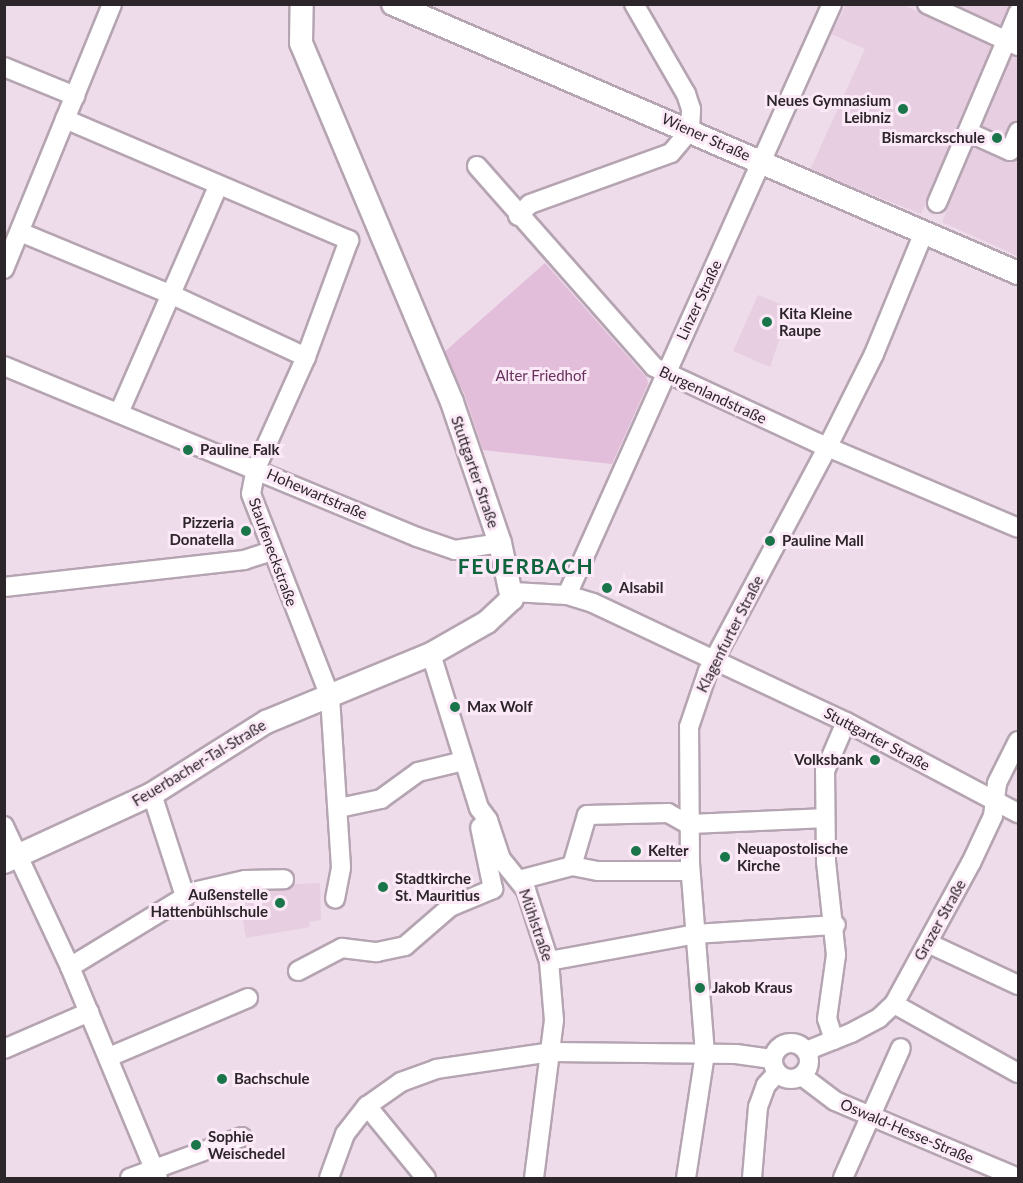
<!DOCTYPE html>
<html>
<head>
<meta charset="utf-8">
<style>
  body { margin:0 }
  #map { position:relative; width:1023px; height:1183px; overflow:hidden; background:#eedcea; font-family:Lato,sans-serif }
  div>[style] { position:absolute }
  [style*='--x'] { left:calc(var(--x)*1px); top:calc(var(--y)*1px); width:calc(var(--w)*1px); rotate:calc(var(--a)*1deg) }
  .built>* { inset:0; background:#e7cee1 }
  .green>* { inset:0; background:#e2beda }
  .roads { filter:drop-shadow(2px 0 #b5a4b1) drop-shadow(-2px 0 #b5a4b1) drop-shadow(0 2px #b5a4b1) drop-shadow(0 -2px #b5a4b1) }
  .minor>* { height:18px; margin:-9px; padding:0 9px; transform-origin:9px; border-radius:9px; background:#fff }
  .minor>.ring { margin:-9px; padding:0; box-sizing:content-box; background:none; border:18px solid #fff; border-radius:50% }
  .major>* { height:22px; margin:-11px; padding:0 11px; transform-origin:11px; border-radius:11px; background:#fff }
  .dots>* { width:16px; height:16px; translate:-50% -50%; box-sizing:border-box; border:3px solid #fce9f7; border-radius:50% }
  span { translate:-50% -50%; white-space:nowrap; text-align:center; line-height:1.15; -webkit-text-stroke:6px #fce9f7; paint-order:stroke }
  .poi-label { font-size:15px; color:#2c252a; font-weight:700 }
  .right { translate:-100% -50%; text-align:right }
  .left { translate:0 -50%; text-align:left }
  .street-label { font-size:15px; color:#2c252a }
  .park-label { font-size:15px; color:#67315e }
  .district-label { font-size:21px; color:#0f643d; font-weight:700; letter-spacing:1.5px }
  .frame { position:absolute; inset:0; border:6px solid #2c252a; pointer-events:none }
</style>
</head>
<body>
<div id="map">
  <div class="built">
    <i style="clip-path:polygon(846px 5px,903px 5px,996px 44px,921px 214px,810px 170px,865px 49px,831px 34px)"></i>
    <i style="clip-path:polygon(948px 5px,1010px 5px,1000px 27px)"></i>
    <i style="clip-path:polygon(1010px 51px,1018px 54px,1018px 256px,942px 222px)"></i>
    <i style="clip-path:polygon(758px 295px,795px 310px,781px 334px,770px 367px,733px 351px)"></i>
    <i style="clip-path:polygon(320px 883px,321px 920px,309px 922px,310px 927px,246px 938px,237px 887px)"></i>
  </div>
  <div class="green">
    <i style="clip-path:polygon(545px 263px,647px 378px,648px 384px,612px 464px,483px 450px,464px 393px,442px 354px)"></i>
  </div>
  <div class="roads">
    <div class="minor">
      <i style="--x:927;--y:4;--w:100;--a:24.8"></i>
      <i style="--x:4;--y:67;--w:77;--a:22.2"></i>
      <i style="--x:65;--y:119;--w:309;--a:23.1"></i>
      <i style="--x:349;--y:240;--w:125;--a:110.2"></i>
      <i style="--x:306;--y:357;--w:122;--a:114.2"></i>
      <i style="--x:256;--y:468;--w:26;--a:101"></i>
      <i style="--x:251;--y:494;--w:218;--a:68.7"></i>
      <i style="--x:330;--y:697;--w:171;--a:86.3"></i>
      <i style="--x:341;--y:868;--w:31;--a:101"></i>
      <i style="--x:968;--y:132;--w:46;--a:24.3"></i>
      <i style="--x:1010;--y:151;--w:21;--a:-67"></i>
      <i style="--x:477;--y:166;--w:268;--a:48.6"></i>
      <i style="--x:654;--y:367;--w:181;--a:24.9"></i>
      <i style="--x:818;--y:443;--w:217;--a:23"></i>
      <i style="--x:937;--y:203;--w:207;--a:-66.9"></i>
      <i style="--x:518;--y:216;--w:17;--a:-45"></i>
      <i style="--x:530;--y:204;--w:150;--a:-19.9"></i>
      <i style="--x:671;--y:153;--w:30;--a:-50"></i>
      <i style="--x:690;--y:130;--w:21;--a:-87"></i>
      <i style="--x:691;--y:109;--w:16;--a:-108"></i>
      <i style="--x:686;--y:94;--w:104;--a:-120"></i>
      <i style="--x:20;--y:232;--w:162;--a:22.5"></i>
      <i style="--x:170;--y:294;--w:150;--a:24.9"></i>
      <i style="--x:4;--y:269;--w:286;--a:-67.8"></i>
      <i style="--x:4;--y:366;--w:447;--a:22.5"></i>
      <i style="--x:417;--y:537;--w:40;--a:18.9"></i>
      <i style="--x:455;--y:550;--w:46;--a:-8.8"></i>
      <i style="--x:119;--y:413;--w:248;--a:-66.4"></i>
      <i style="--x:4;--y:587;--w:242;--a:-6.4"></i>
      <i style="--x:244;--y:560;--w:28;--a:-18"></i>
      <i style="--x:513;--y:592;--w:54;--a:3.2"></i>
      <i style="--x:567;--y:595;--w:27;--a:17"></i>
      <i style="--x:593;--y:603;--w:280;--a:25.2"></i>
      <i style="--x:846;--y:722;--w:195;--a:27.9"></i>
      <i style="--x:567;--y:595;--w:648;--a:-65.85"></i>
      <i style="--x:431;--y:654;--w:161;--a:72.7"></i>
      <i style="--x:479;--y:808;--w:15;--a:53"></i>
      <i style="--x:488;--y:820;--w:41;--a:71.6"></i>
      <i style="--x:501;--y:859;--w:40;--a:51"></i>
      <i style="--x:526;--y:890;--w:75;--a:72.1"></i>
      <i style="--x:549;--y:961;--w:59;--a:85.2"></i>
      <i style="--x:554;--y:1020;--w:159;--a:97.2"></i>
      <i style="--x:152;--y:794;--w:107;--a:72.1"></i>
      <i style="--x:339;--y:808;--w:43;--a:-12.1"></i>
      <i style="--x:381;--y:799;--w:46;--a:-36.1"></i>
      <i style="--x:418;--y:772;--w:47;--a:-13.4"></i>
      <i style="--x:688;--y:824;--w:136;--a:-2.5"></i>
      <i style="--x:4;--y:826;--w:156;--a:64.9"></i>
      <i style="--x:70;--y:967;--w:229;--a:67.4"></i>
      <i style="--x:572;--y:866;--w:53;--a:-73.6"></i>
      <i style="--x:587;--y:815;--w:81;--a:-1.4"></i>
      <i style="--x:668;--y:813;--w:23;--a:29"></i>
      <i style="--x:519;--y:880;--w:55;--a:-14.8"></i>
      <i style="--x:572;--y:866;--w:26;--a:11"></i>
      <i style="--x:598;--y:871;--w:92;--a:0"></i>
      <i style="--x:928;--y:943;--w:99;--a:25"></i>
      <i style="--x:549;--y:961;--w:149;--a:-10.4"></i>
      <i style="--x:696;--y:934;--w:140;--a:-3.7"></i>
      <i style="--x:70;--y:967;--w:144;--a:-31.4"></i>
      <i style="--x:193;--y:892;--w:53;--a:-13"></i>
      <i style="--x:245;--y:880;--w:39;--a:-1"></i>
      <i style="--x:298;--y:971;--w:50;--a:-27.6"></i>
      <i style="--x:342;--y:948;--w:35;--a:7"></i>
      <i style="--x:377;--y:952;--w:29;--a:-12"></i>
      <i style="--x:405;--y:946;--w:60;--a:-40.9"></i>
      <i style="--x:450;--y:907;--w:47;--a:-22.7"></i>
      <i style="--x:493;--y:889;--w:63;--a:-101.8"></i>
      <i style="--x:894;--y:1004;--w:142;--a:29.1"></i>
      <i style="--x:834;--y:1040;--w:22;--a:-108"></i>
      <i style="--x:827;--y:1019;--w:65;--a:-82"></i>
      <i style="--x:836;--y:955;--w:94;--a:-96.1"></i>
      <i style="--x:826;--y:862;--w:91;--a:-90.6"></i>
      <i style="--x:825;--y:771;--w:53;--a:-66.8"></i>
      <i class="ring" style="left:773px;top:1043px;width:18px;height:18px"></i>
      <i style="--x:4;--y:1049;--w:93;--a:-23.5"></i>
      <i style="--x:806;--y:1051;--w:48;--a:-21.8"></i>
      <i style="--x:851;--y:1033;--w:32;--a:-28"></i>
      <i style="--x:879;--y:1018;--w:21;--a:-43"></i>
      <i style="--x:894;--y:1004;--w:161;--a:-61.4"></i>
      <i style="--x:971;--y:863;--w:52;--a:-64.9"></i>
      <i style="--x:993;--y:816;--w:33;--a:-83"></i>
      <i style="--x:997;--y:783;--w:47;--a:-63.4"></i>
      <i style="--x:109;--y:1057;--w:151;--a:-23"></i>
      <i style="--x:802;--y:1076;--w:41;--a:37.1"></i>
      <i style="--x:835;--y:1101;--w:199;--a:22.8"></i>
      <i style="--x:367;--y:1106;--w:93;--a:50.7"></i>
      <i style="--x:130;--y:1178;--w:119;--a:-20.1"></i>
      <i style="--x:329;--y:1178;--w:47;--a:-70"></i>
      <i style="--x:345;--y:1134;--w:36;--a:-52"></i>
      <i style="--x:367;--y:1106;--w:42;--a:-35.2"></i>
      <i style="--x:401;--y:1082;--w:37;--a:-20"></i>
      <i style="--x:436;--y:1069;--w:116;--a:-8.4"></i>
      <i style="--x:551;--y:1052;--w:185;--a:0.6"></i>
      <i style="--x:736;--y:1054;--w:36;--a:8"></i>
      <i style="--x:686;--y:1178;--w:125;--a:-81.3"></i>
      <i style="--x:705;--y:1054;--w:191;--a:-94.5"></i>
      <i style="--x:690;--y:864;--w:137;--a:-90.4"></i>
      <i style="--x:689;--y:727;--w:59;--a:-71.3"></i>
      <i style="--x:708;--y:671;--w:255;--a:-61.9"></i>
      <i style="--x:828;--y:446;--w:103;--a:-63.4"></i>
      <i style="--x:874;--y:354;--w:132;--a:-67.7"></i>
      <i style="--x:752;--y:1178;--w:71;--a:-85.2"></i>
      <i style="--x:758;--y:1107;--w:23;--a:-70"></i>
      <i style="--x:766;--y:1085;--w:16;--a:-47"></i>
      <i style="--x:843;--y:1178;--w:142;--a:-66"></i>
    </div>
    <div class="major">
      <i style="--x:393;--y:4;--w:680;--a:23.29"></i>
      <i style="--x:4;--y:862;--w:163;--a:-24.7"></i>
      <i style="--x:152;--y:794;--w:135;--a:-32.3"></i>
      <i style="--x:266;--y:722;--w:178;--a:-22.4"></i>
      <i style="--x:431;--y:654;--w:64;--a:-29.7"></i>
      <i style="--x:487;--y:622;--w:34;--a:-43"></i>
      <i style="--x:512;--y:599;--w:57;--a:-102.1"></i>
      <i style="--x:500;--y:543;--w:149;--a:-108.8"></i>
      <i style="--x:452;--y:402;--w:389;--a:-112.8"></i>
      <i style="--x:301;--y:43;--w:39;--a:-89"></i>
    </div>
  </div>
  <div class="dots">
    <i style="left:903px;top:109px;background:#1b754a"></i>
    <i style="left:997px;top:138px;background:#1b754a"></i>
    <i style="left:767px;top:322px;background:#1b754a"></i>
    <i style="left:188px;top:450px;background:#1b754a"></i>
    <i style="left:246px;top:531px;background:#1b754a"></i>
    <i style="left:770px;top:541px;background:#1b754a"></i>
    <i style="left:607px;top:588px;background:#1b754a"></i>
    <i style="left:455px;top:707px;background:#1b754a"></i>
    <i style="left:875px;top:760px;background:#1b754a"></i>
    <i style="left:636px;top:851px;background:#1b754a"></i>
    <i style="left:725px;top:857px;background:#1b754a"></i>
    <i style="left:383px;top:887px;background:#1b754a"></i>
    <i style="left:280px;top:903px;background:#1b754a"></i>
    <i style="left:700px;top:988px;background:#1b754a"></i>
    <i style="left:222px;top:1079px;background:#1b754a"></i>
    <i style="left:196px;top:1145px;background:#1b754a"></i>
  </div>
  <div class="poi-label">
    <span class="right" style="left:891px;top:109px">Neues Gymnasium<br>Leibniz</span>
    <span class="right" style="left:985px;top:138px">Bismarckschule</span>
    <span class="left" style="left:779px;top:322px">Kita Kleine<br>Raupe</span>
    <span class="left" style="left:200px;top:450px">Pauline Falk</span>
    <span class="right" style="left:234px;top:531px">Pizzeria<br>Donatella</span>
    <span class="left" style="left:782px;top:541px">Pauline Mall</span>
    <span class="left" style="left:619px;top:588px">Alsabil</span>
    <span class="left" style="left:467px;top:707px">Max Wolf</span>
    <span class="right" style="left:863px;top:760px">Volksbank</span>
    <span class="left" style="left:737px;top:857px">Neuapostolische<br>Kirche</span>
    <span class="left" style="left:648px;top:851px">Kelter</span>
    <span class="left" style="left:395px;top:887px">Stadtkirche<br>St. Mauritius</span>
    <span class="right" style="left:268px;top:903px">Außenstelle<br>Hattenbühlschule</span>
    <span class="left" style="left:712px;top:988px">Jakob Kraus</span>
    <span class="left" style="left:234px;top:1079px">Bachschule</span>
    <span class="left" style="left:208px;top:1145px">Sophie<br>Weischedel</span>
  </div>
  <div class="street-label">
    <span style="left:706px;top:137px;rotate:24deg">Wiener Straße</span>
    <span style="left:699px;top:300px;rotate:-65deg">Linzer Straße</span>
    <span style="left:713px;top:395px;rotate:25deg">Burgenlandstraße</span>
    <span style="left:475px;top:472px;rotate:71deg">Stuttgarter Straße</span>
    <span style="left:317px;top:494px;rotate:23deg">Hohewartstraße</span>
    <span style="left:273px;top:552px;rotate:70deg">Staufeneckstraße</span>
    <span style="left:730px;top:634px;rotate:-63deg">Klagenfurter Straße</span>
    <span style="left:877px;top:739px;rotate:28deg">Stuttgarter Straße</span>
    <span style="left:199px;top:763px;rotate:-31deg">Feuerbacher-Tal-Straße</span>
    <span style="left:940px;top:920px;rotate:-61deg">Grazer Straße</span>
    <span style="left:536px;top:925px;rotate:71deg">Mühlstraße</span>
    <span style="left:907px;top:1131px;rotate:23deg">Oswald-Hesse-Straße</span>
  </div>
  <div class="park-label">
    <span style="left:541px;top:376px">Alter Friedhof</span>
  </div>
  <div class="district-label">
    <span style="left:526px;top:566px">FEUERBACH</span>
  </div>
  <div class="frame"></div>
</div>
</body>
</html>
